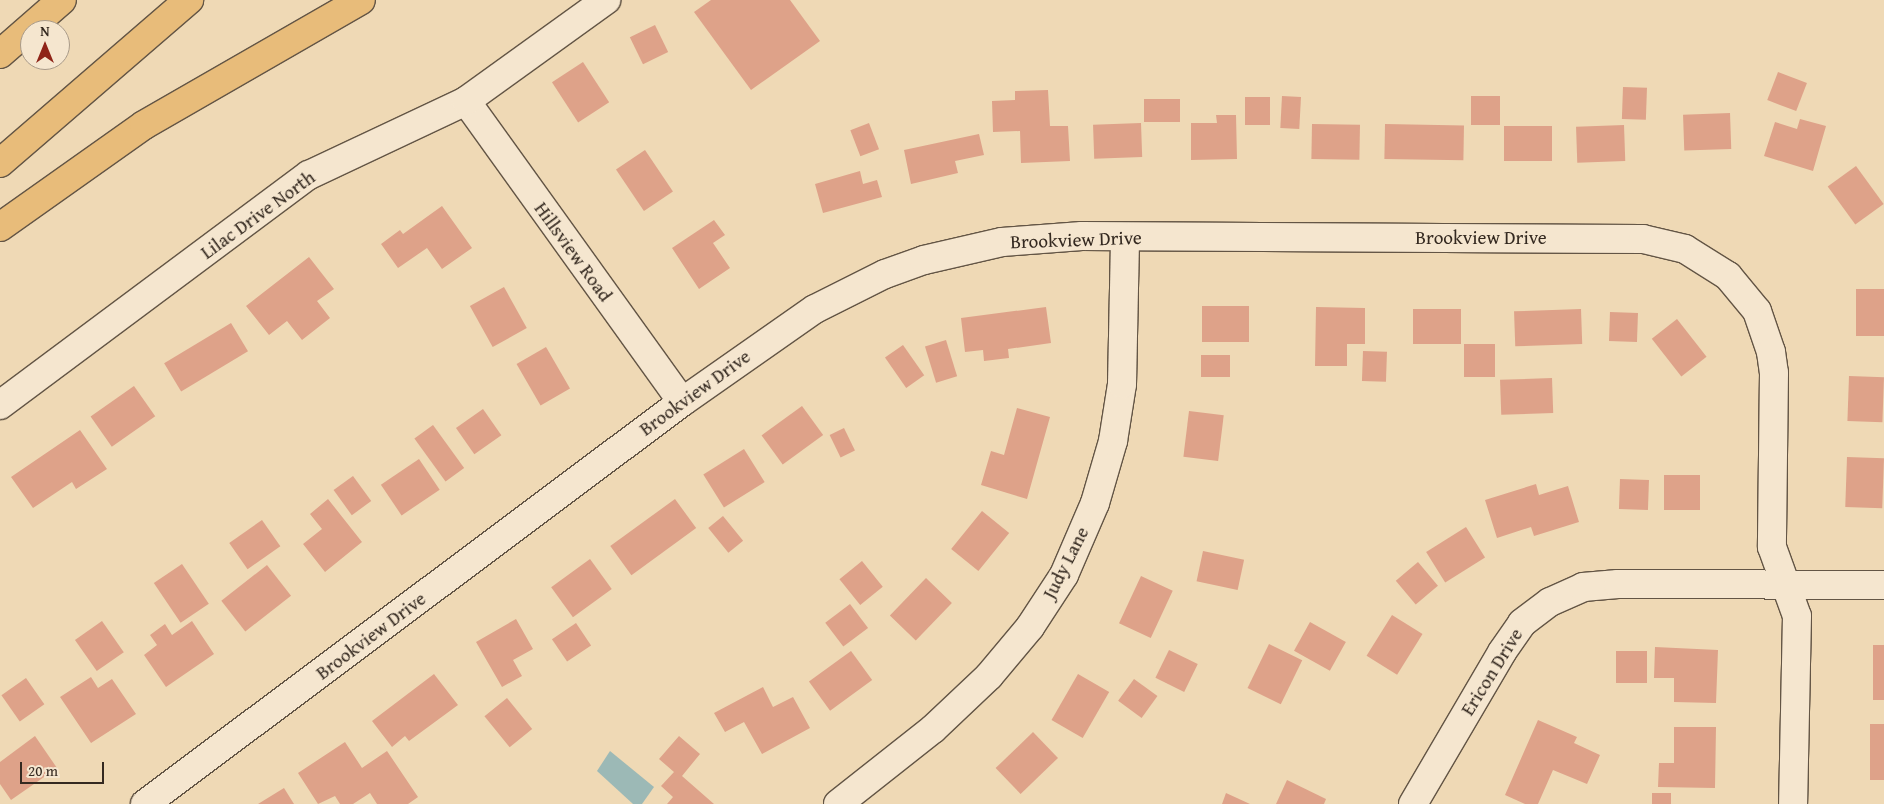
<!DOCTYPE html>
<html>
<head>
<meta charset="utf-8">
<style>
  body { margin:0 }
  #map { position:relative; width:1884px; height:804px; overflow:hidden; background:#efd9b5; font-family:"Gentium Book Plus",serif }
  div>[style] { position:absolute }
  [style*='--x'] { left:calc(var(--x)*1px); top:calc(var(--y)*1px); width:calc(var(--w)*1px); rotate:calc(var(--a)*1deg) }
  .water>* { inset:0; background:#9cb9b6 }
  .building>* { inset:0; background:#dea289; transform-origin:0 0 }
  .roads { filter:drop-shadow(1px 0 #635545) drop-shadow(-1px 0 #635545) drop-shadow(0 1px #635545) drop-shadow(0 -1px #635545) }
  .street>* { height:28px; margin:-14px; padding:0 14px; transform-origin:14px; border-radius:14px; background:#f5e6cf }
  .highway>* { height:28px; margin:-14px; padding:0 14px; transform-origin:14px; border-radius:14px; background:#e8bc7a }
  span { translate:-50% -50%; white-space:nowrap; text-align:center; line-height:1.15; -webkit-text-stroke:4px #f5e6cf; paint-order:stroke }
  .street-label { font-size:19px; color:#342920 }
  .north { position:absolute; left:20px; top:20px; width:50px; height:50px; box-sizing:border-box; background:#f5e6cf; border:1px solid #a89a89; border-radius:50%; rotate:0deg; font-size:14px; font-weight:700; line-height:20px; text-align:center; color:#342920 }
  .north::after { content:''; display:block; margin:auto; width:18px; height:22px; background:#8f2418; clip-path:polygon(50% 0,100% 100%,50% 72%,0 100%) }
  .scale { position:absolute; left:20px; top:762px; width:84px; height:22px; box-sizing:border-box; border:2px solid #342920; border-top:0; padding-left:6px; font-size:15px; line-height:18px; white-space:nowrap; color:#342920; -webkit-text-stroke:4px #f5e6cf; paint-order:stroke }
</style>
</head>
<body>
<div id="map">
  <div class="water">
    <i style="clip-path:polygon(610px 751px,654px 787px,642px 804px,633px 804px,597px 771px)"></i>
  </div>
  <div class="building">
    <i style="clip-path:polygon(711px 0,790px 0,820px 41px,751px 90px,694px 12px)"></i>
    <i style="left:655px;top:25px;width:30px;height:28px;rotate:64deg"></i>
    <i style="left:583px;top:62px;width:48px;height:37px;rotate:57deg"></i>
    <i style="left:1778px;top:72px;width:31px;height:30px;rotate:21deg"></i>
    <i style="left:1623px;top:87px;width:24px;height:32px;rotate:2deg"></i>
    <i style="clip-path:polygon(1048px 90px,1050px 126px,1068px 126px,1070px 161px,1021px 163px,1020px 131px,993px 132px,992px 101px,1015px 100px,1015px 91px)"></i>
    <i style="left:1282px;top:96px;width:19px;height:32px;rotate:3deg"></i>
    <i style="left:1471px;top:96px;width:29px;height:29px"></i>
    <i style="left:1245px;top:97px;width:25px;height:28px"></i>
    <i style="left:1180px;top:99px;width:23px;height:36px;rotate:90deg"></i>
    <i style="left:1730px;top:113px;width:36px;height:47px;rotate:88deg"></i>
    <i style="clip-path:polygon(1216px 115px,1236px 115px,1237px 159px,1191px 160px,1191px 123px,1217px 123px)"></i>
    <i style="clip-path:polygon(1800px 119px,1826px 126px,1813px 171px,1764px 156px,1775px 122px,1797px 129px)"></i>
    <i style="left:869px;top:123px;width:28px;height:20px;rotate:69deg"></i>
    <i style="left:1141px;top:123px;width:34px;height:48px;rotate:88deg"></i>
    <i style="left:1312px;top:124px;width:48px;height:35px;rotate:1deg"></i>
    <i style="left:1385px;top:124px;width:79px;height:35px;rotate:1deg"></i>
    <i style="left:1624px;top:125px;width:36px;height:48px;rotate:88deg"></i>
    <i style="left:1504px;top:126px;width:48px;height:35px"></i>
    <i style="clip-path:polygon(979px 134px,984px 155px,955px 161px,958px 173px,911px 184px,904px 150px)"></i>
    <i style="left:645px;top:150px;width:50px;height:35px;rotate:56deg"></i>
    <i style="left:1856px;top:166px;width:47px;height:35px;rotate:54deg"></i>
    <i style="clip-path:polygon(860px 171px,863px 184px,877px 180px,882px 197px,823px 213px,815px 184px)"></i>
    <i style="clip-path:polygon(442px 206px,472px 248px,442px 269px,427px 248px,398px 268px,381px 244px,400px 230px,403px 234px)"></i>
    <i style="clip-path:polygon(714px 220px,725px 235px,713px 243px,730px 268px,699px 289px,672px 248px)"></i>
    <i style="clip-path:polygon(309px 257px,334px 289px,317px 301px,330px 318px,302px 340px,287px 321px,269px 335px,246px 306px)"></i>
    <i style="left:504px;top:287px;width:47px;height:39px;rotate:61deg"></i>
    <i style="left:1856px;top:289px;width:28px;height:47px"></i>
    <i style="left:1202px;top:306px;width:47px;height:36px"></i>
    <i style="clip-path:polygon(1046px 307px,1051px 343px,1008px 349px,1009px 358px,984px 361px,983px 350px,965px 352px,961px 318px)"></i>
    <i style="clip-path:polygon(1316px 307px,1365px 308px,1365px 344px,1347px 344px,1347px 366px,1315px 366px)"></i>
    <i style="left:1413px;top:309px;width:48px;height:35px"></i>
    <i style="left:1581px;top:309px;width:35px;height:67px;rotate:88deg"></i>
    <i style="left:1610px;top:312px;width:28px;height:29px;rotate:2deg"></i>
    <i style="left:1677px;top:319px;width:48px;height:32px;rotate:52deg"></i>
    <i style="left:231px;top:323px;width:33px;height:78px;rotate:59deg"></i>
    <i style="left:946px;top:340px;width:38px;height:22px;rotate:73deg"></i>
    <i style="left:1464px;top:344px;width:31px;height:33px"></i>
    <i style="left:903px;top:345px;width:37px;height:22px;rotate:55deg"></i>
    <i style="left:546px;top:347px;width:48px;height:34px;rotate:60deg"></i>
    <i style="left:1363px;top:351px;width:24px;height:30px;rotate:2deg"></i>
    <i style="left:1201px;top:355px;width:29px;height:22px"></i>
    <i style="left:1849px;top:376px;width:35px;height:45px;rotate:2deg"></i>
    <i style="left:1552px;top:378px;width:35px;height:52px;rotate:88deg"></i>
    <i style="left:134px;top:386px;width:37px;height:53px;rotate:55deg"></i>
    <i style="left:802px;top:406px;width:36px;height:50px;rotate:54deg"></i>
    <i style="clip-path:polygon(1017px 408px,1050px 417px,1027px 499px,981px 485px,991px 451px,1004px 455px)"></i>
    <i style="left:483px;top:409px;width:32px;height:33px;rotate:55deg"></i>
    <i style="left:1189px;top:411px;width:35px;height:46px;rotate:7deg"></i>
    <i style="left:433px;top:425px;width:53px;height:23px;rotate:54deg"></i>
    <i style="left:844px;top:428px;width:25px;height:16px;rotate:64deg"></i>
    <i style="clip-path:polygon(80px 430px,107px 469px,76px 489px,72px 482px,33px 508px,11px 477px)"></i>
    <i style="left:744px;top:449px;width:39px;height:48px;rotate:58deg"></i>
    <i style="left:1847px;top:457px;width:37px;height:50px;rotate:2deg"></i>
    <i style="left:419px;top:459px;width:37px;height:46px;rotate:56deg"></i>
    <i style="left:1664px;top:475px;width:36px;height:35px"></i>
    <i style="left:353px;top:476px;width:31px;height:24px;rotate:54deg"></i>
    <i style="left:1620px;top:479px;width:29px;height:30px;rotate:2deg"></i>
    <i style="clip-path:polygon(1536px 484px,1539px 495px,1568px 486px,1579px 522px,1534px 536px,1531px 527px,1497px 538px,1485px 500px)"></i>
    <i style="clip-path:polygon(328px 499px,362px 542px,325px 572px,303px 544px,322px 529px,310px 514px)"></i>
    <i style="left:675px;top:499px;width:36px;height:80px;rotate:54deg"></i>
    <i style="left:982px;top:511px;width:35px;height:49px;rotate:39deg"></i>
    <i style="left:723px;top:516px;width:32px;height:19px;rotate:51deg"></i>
    <i style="left:262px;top:520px;width:32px;height:40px;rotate:55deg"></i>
    <i style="left:1466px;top:527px;width:36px;height:47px;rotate:58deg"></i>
    <i style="left:1203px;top:551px;width:42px;height:31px;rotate:12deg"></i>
    <i style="left:590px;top:559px;width:37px;height:48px;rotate:54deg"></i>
    <i style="left:862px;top:561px;width:33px;height:29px;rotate:51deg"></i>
    <i style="left:1418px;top:562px;width:31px;height:29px;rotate:50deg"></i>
    <i style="left:182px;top:564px;width:48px;height:34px;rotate:56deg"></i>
    <i style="left:267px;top:565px;width:39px;height:58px;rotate:52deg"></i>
    <i style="left:1141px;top:576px;width:35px;height:52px;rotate:25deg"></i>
    <i style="left:926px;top:578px;width:36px;height:52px;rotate:44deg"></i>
    <i style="left:850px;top:604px;width:30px;height:31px;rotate:53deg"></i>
    <i style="left:1392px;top:615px;width:36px;height:48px;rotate:32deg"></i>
    <i style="clip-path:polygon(516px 619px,533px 649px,513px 660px,522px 676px,502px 687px,476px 642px)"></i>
    <i style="left:102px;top:621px;width:38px;height:33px;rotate:55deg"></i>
    <i style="clip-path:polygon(192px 621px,214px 654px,166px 687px,144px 655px,157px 645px,150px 635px,165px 624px,172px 635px)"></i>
    <i style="left:1310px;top:622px;width:41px;height:33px;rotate:29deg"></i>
    <i style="left:576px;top:623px;width:27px;height:29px;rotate:56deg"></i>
    <i style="left:1269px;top:644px;width:37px;height:49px;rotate:26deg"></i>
    <i style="left:1873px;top:645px;width:11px;height:55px"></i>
    <i style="clip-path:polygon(1655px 647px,1718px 650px,1716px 703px,1674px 702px,1674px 678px,1654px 678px)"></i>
    <i style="left:1169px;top:650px;width:32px;height:31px;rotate:26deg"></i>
    <i style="left:851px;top:651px;width:36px;height:52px;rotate:54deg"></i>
    <i style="left:1616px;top:651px;width:31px;height:32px"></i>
    <i style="clip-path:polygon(434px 674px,458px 705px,409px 741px,405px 736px,392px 747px,372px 721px)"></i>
    <i style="left:1078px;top:674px;width:36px;height:53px;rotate:30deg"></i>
    <i style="clip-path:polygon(91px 677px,98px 688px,112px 679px,136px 714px,91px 743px,60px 697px)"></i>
    <i style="left:26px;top:678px;width:32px;height:30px;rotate:55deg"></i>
    <i style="left:1134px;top:679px;width:29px;height:27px;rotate:36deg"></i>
    <i style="clip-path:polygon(763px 687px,773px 707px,793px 697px,810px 728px,762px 754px,744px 722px,725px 732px,714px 713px)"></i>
    <i style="left:507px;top:698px;width:40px;height:29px;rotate:51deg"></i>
    <i style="clip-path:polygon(1538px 720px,1577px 737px,1574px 743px,1600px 755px,1587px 784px,1553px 770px,1538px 804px,1525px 804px,1505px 795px)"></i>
    <i style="left:1870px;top:724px;width:14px;height:56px"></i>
    <i style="clip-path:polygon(1674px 727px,1716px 727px,1715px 788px,1658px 787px,1659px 763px,1674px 763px)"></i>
    <i style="left:1033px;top:732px;width:36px;height:52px;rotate:46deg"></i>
    <i style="clip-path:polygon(35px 736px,57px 768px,11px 800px,0 784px,0 762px)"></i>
    <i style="clip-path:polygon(679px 736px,700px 754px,682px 776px,714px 804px,667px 804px,673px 797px,661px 786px,674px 772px,659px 759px)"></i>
    <i style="clip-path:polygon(345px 742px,362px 768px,387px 751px,418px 797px,408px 804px,377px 804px,370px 793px,353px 804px,340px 804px,335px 796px,318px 804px,298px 773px)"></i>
    <i style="clip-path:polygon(1287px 780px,1326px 799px,1324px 804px,1276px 804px)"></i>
    <i style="clip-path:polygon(284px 788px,294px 804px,258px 804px)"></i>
    <i style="clip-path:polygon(1226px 793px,1250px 804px,1222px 804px)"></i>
    <i style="left:1652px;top:793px;width:19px;height:11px"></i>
  </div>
  <div class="roads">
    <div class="street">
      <i style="--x:466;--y:101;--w:370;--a:54.3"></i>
      <i style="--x:0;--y:405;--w:385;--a:-36.7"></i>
      <i style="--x:309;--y:175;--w:174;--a:-25.2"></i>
      <i style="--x:466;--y:101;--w:173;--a:-35.8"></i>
      <i style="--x:145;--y:804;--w:671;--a:-36.82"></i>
      <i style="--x:682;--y:402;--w:162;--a:-35"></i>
      <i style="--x:815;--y:309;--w:78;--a:-26.6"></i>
      <i style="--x:885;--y:274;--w:41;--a:-19.7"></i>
      <i style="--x:924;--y:260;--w:80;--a:-13"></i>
      <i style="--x:1002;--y:242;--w:80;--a:-4.3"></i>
      <i style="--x:1082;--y:236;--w:561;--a:0.31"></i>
      <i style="--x:1643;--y:239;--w:43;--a:13.4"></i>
      <i style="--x:1685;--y:249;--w:51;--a:32.1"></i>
      <i style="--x:1728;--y:276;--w:45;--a:50.4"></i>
      <i style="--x:1757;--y:311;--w:43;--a:71.1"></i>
      <i style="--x:1771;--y:352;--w:21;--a:82"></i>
      <i style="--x:1774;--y:373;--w:174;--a:90.7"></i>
      <i style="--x:1772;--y:547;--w:73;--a:70.1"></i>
      <i style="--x:1797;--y:616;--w:188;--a:91.2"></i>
      <i style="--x:838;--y:804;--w:121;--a:-38.3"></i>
      <i style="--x:933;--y:729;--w:77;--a:-43.4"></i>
      <i style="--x:989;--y:676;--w:64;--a:-50.1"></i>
      <i style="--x:1030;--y:627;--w:62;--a:-56.8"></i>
      <i style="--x:1064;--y:575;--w:78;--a:-66.7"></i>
      <i style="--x:1095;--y:503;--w:65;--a:-73.8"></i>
      <i style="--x:1113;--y:441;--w:58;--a:-81"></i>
      <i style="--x:1122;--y:384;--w:147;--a:-88.8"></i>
      <i style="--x:1413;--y:804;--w:176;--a:-59.6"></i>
      <i style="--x:1502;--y:652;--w:35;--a:-55"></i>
      <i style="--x:1522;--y:623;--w:35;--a:-37"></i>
      <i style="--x:1550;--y:602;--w:36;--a:-24"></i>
      <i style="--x:1583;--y:587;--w:35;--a:-5"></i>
      <i style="--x:1618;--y:584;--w:266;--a:0.2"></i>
    </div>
    <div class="highway">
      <i style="--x:0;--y:54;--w:82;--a:-41.1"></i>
      <i style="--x:0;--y:163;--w:250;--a:-40.8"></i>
      <i style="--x:0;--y:227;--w:176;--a:-35.3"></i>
      <i style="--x:144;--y:125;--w:250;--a:-29.9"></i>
    </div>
  </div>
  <div class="street-label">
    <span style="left:258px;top:215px;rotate:-36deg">Lilac Drive North</span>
    <span style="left:1481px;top:238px">Brookview Drive</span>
    <span style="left:1076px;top:240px;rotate:-2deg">Brookview Drive</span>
    <span style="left:573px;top:252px;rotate:54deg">Hillsview Road</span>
    <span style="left:695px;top:393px;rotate:-36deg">Brookview Drive</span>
    <span style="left:1066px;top:563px;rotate:-63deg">Judy Lane</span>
    <span style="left:371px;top:636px;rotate:-37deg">Brookview Drive</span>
    <span style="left:1492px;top:672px;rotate:-58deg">Ericon Drive</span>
  </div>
  <div class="north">N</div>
  <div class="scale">20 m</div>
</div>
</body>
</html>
